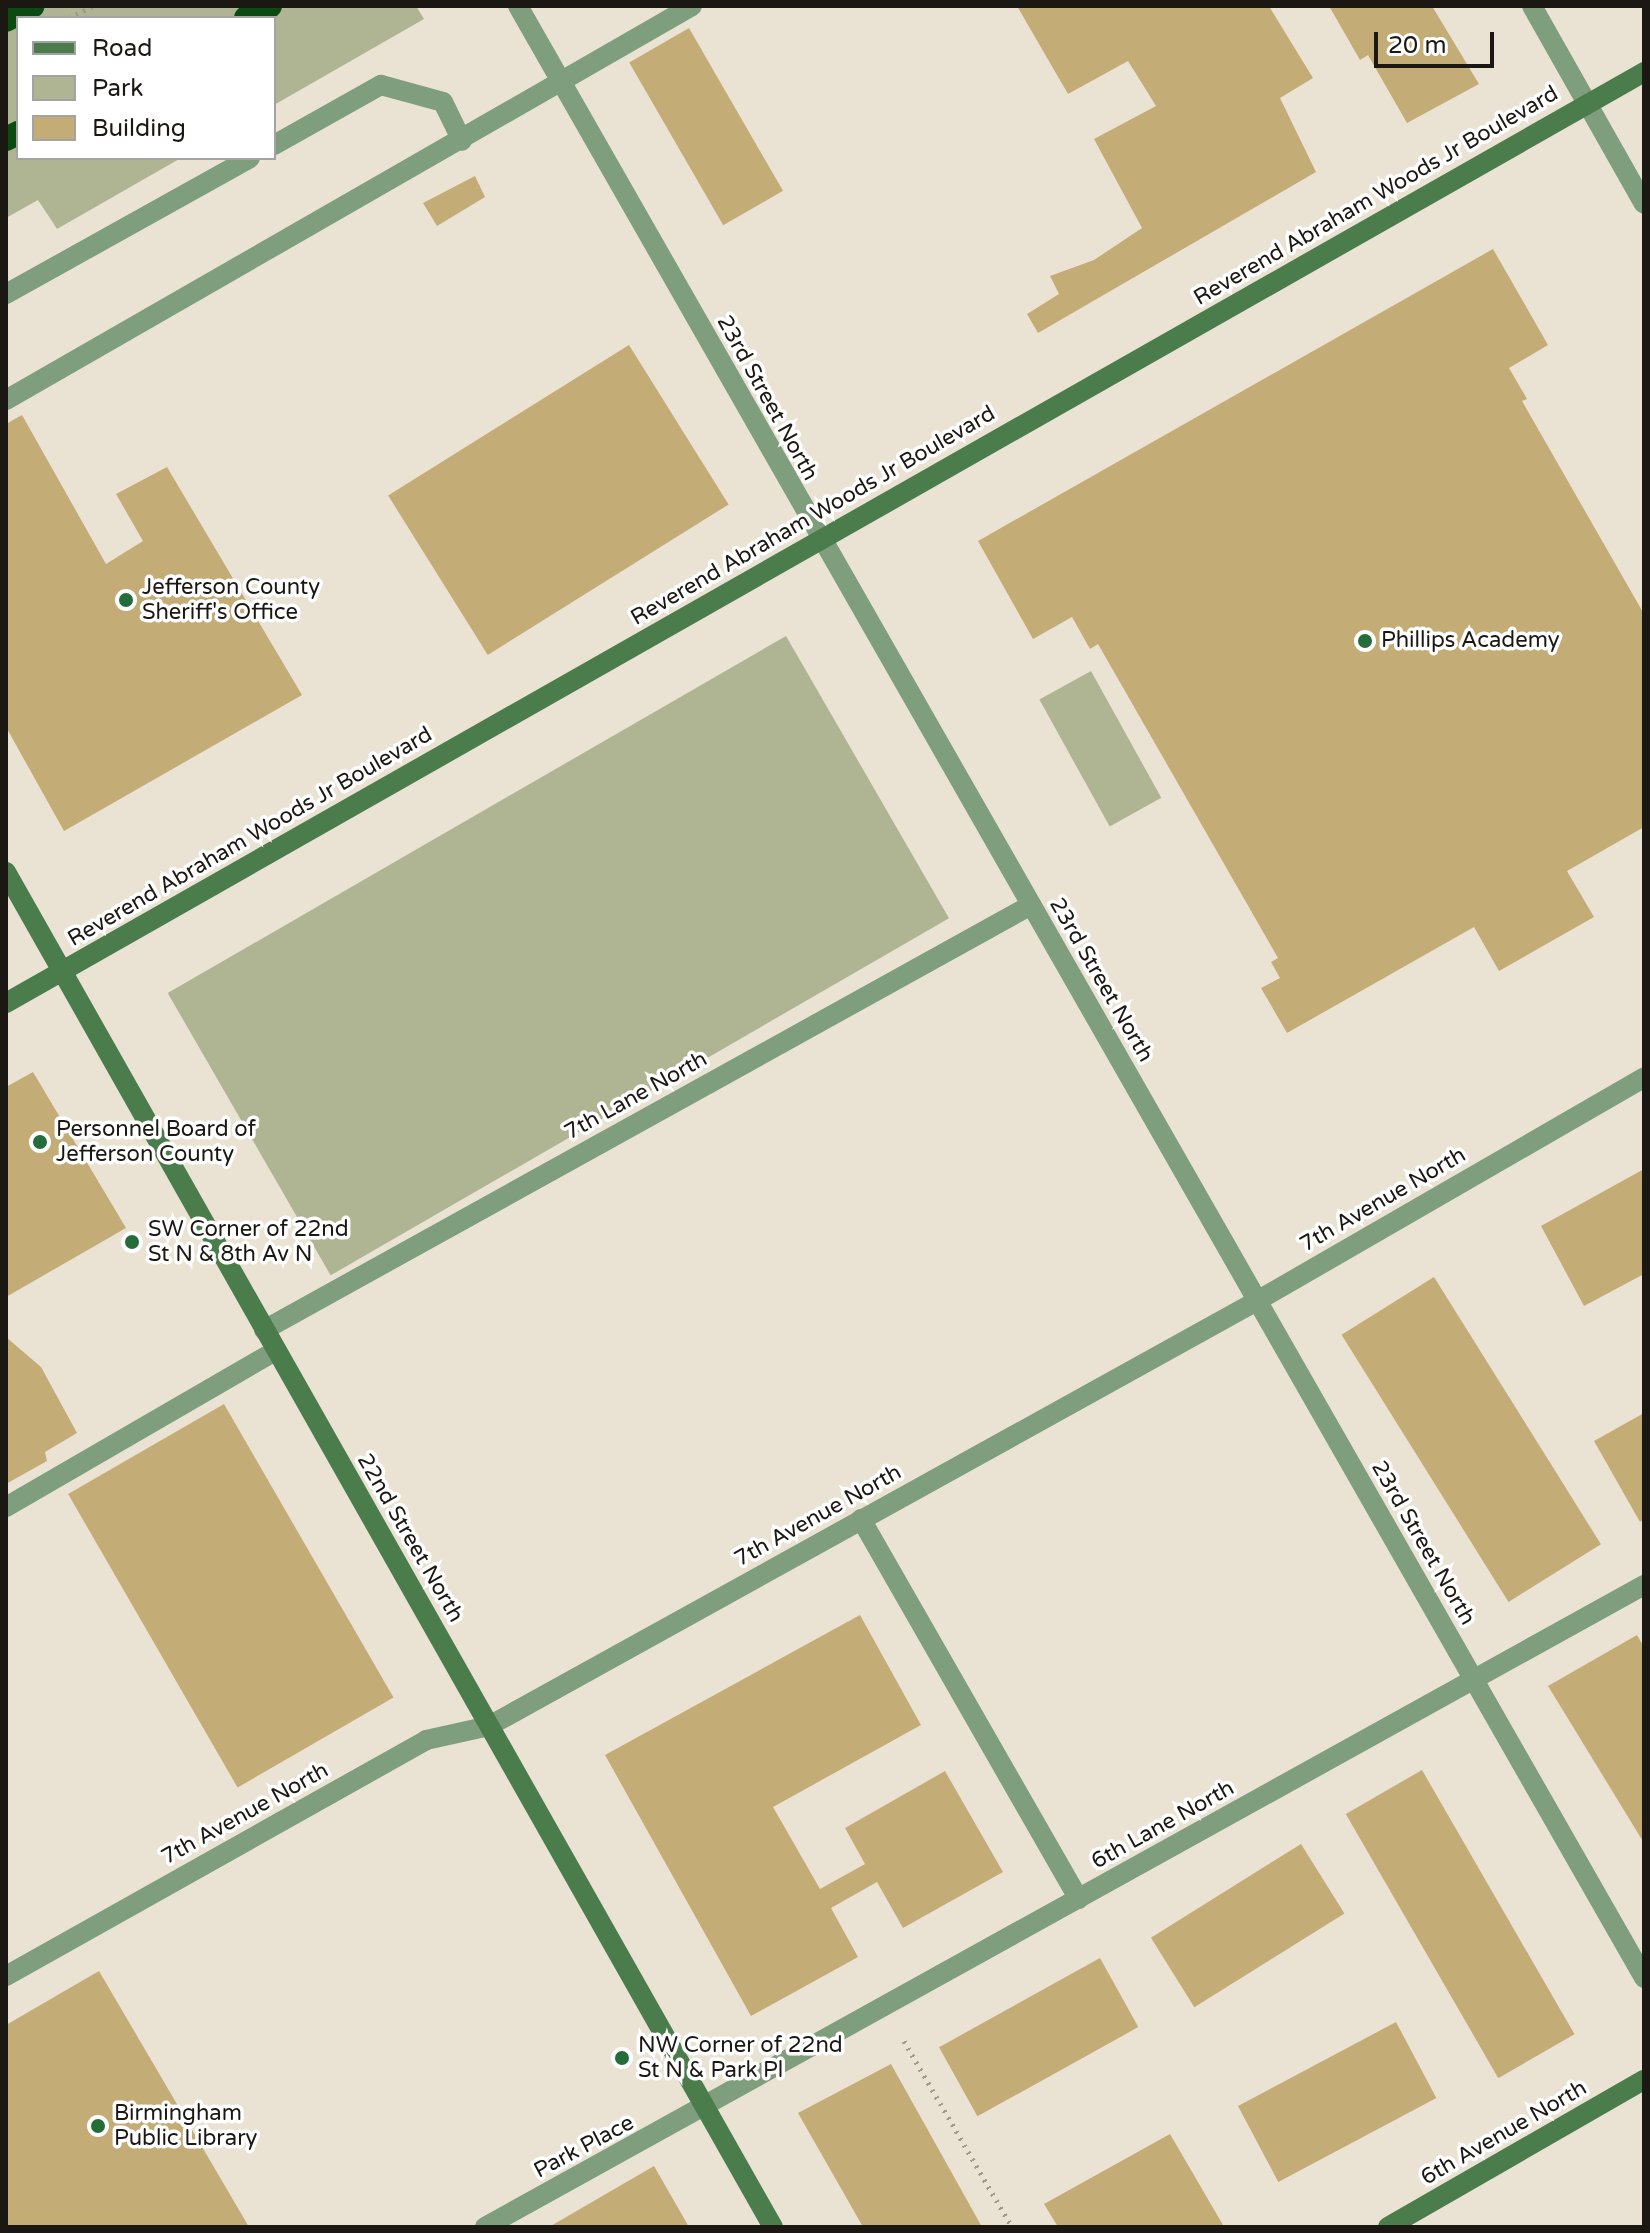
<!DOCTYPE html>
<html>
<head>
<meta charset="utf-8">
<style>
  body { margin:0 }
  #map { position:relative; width:1650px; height:2233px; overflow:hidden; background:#eae3d4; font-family:"Varela Round",sans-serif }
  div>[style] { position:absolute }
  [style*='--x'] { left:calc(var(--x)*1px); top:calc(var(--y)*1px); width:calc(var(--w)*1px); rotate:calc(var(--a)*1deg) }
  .green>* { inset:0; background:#afb592; transform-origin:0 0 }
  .building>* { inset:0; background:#c4ac77; transform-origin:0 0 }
  .path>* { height:5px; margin-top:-2.5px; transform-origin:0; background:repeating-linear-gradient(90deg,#9f998e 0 2px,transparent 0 8px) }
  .service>* { height:20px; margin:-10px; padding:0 10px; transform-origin:10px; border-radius:10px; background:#7e9e7d }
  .tertiary>* { height:20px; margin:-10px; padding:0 10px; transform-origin:10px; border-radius:10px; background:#7e9e7d }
  .secondary>* { height:20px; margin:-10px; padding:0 10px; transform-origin:10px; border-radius:10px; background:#4b7c4b }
  .motorway>* { height:24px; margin:-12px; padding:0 12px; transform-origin:12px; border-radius:12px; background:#0b4a10 }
  .dots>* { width:22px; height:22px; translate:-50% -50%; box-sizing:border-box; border:4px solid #fff; border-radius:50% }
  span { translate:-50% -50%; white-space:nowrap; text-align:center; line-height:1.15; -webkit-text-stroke:7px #fff; paint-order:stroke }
  .street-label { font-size:22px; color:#1b1813 }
  .poi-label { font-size:22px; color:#1b1813 }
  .left { translate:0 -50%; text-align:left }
  .frame { position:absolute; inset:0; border:8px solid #1b1813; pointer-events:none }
  .legend { position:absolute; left:16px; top:16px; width:260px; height:144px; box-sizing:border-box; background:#fff; border:2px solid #a4a3a1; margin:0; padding:10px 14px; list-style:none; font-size:24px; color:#1b1813 }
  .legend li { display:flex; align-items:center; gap:16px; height:40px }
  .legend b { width:40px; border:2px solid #a4a3a1 }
  .scale { position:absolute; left:1374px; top:32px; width:120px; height:36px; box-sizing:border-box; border:4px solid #1b1813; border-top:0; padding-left:10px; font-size:24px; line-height:28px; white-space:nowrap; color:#1b1813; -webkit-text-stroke:6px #fff; paint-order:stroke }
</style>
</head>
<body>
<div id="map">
  <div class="green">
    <i style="clip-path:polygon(6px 6px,416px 6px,424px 19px,274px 105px,274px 18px,18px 18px,18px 158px,181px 158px,57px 229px,38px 200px,6px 218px)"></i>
    <i style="left:786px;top:636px;width:326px;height:714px;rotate:60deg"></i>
    <i style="left:1091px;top:671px;width:145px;height:59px;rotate:61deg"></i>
  </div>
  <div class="building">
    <i style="clip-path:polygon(1017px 6px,1269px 6px,1313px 78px,1280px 98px,1316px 172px,1038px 333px,1027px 314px,1059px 294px,1050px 276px,1094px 260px,1142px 228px,1094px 139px,1156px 106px,1128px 61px,1068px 94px)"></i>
    <i style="clip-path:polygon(1329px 6px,1432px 6px,1479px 84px,1407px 123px,1368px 55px,1360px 60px)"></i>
    <i style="left:689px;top:28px;width:188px;height:69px;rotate:60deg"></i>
    <i style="clip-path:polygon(475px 176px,485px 197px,437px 226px,423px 203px)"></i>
    <i style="clip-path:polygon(1493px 249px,1548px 345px,1509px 368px,1527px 399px,1522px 401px,1644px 614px,1644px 827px,1567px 871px,1594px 917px,1499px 971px,1474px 927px,1287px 1033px,1261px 988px,1280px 978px,1271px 962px,1278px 958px,1098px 644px,1090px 649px,1072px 617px,1033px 639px,978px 541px)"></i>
    <i style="left:629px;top:345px;width:188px;height:284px;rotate:58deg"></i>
    <i style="clip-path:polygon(22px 415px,106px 564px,143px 541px,116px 494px,167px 467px,302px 695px,64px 831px,6px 727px,6px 424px)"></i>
    <i style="clip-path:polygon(33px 1072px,126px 1228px,6px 1297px,6px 1087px)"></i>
    <i style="clip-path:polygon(1644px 1169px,1644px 1274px,1584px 1306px,1541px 1226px)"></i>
    <i style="left:1434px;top:1277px;width:315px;height:109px;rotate:58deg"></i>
    <i style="clip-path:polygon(6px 1337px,41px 1367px,77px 1433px,45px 1452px,47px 1461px,6px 1484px)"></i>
    <i style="left:224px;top:1404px;width:339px;height:180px;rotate:60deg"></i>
    <i style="clip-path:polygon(1644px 1413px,1644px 1519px,1640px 1522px,1594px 1441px)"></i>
    <i style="clip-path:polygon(860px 1615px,921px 1725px,773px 1807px,820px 1889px,865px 1864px,845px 1828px,945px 1771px,1003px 1872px,903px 1928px,877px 1882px,831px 1908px,858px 1957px,751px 2016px,605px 1755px)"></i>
    <i style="clip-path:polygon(1637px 1635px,1644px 1647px,1644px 1843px,1548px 1686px)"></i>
    <i style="left:1422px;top:1770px;width:305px;height:88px;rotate:60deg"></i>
    <i style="left:1301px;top:1844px;width:82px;height:177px;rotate:58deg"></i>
    <i style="left:1100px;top:1958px;width:79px;height:184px;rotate:61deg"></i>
    <i style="clip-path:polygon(99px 1971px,249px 2227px,6px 2227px,6px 2025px)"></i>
    <i style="left:1396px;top:2022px;width:86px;height:179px;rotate:62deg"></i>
    <i style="clip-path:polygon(891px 2064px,982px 2227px,863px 2227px,798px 2113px)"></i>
    <i style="clip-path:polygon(1170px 2134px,1223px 2225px,1058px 2227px,1044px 2204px)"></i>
    <i style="clip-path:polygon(654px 2166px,689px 2227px,549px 2227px)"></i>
  </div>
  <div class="path">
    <i style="--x:69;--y:18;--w:27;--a:-27"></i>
    <i style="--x:904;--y:2041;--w:215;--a:59.9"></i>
  </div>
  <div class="service">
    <i style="--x:274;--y:145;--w:123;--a:-29.3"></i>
    <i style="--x:381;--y:85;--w:64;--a:15.3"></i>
    <i style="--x:443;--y:102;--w:43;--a:64"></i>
    <i style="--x:6;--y:294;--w:279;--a:-29.1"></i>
    <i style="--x:6;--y:400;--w:791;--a:-29.87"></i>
    <i style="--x:264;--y:1330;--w:877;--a:-28.99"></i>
    <i style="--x:6;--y:1507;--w:311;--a:-30.1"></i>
    <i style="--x:861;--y:1519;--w:438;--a:60.2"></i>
  </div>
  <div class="tertiary">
    <i style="--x:518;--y:6;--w:2271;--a:60.27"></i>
    <i style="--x:1532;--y:6;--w:227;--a:60.5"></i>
    <i style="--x:6;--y:1976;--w:482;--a:-29.3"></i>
    <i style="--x:426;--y:1740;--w:65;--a:-12.5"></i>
    <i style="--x:489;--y:1726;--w:878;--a:-28.96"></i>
    <i style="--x:1257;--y:1301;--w:447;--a:-30"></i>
    <i style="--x:485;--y:2227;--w:1325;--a:-28.98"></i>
  </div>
  <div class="secondary">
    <i style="--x:6;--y:872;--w:1557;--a:60.49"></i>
    <i style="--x:6;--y:1003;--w:1884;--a:-29.61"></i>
    <i style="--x:1388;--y:2227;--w:295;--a:-29.9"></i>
  </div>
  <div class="motorway">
    <i style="--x:246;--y:18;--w:27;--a:-27"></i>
    <i style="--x:6;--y:20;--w:30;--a:-28"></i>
    <i style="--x:6;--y:139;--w:13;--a:-27"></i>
  </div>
  <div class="dots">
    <i style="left:126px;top:600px;background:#246d3a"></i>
    <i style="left:1365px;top:641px;background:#246d3a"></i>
    <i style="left:40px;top:1142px;background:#246d3a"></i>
    <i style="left:132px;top:1242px;background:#246d3a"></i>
    <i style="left:622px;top:2058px;background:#246d3a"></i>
    <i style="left:98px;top:2126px;background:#246d3a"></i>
  </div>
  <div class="street-label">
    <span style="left:1376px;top:196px;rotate:-30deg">Reverend Abraham Woods Jr Boulevard</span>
    <span style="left:767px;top:398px;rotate:61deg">23rd Street North</span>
    <span style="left:813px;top:516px;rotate:-30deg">Reverend Abraham Woods Jr Boulevard</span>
    <span style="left:250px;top:837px;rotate:-30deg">Reverend Abraham Woods Jr Boulevard</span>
    <span style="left:1101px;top:980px;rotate:60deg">23rd Street North</span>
    <span style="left:636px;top:1096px;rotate:-29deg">7th Lane North</span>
    <span style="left:1383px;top:1200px;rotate:-30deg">7th Avenue North</span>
    <span style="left:818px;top:1516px;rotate:-29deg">7th Avenue North</span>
    <span style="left:410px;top:1538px;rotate:60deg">22nd Street North</span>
    <span style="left:1423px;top:1543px;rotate:60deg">23rd Street North</span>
    <span style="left:245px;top:1814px;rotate:-29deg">7th Avenue North</span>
    <span style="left:1163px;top:1825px;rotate:-29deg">6th Lane North</span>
    <span style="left:1504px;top:2133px;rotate:-30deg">6th Avenue North</span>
    <span style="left:584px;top:2147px;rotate:-28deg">Park Place</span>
  </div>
  <div class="poi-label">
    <span class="left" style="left:142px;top:600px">Jefferson County<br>Sheriff's Office</span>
    <span class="left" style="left:1381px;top:641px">Phillips Academy</span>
    <span class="left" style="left:56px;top:1142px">Personnel Board of<br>Jefferson County</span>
    <span class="left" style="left:148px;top:1242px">SW Corner of 22nd<br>St N &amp; 8th Av N</span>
    <span class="left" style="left:638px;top:2058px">NW Corner of 22nd<br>St N &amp; Park Pl</span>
    <span class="left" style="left:114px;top:2126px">Birmingham<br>Public Library</span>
  </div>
  <div class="frame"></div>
  <ul class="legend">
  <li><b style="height:10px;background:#4b7c4b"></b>Road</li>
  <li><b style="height:22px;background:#afb592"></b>Park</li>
  <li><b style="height:22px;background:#c4ac77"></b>Building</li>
  </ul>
  <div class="scale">20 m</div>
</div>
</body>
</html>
